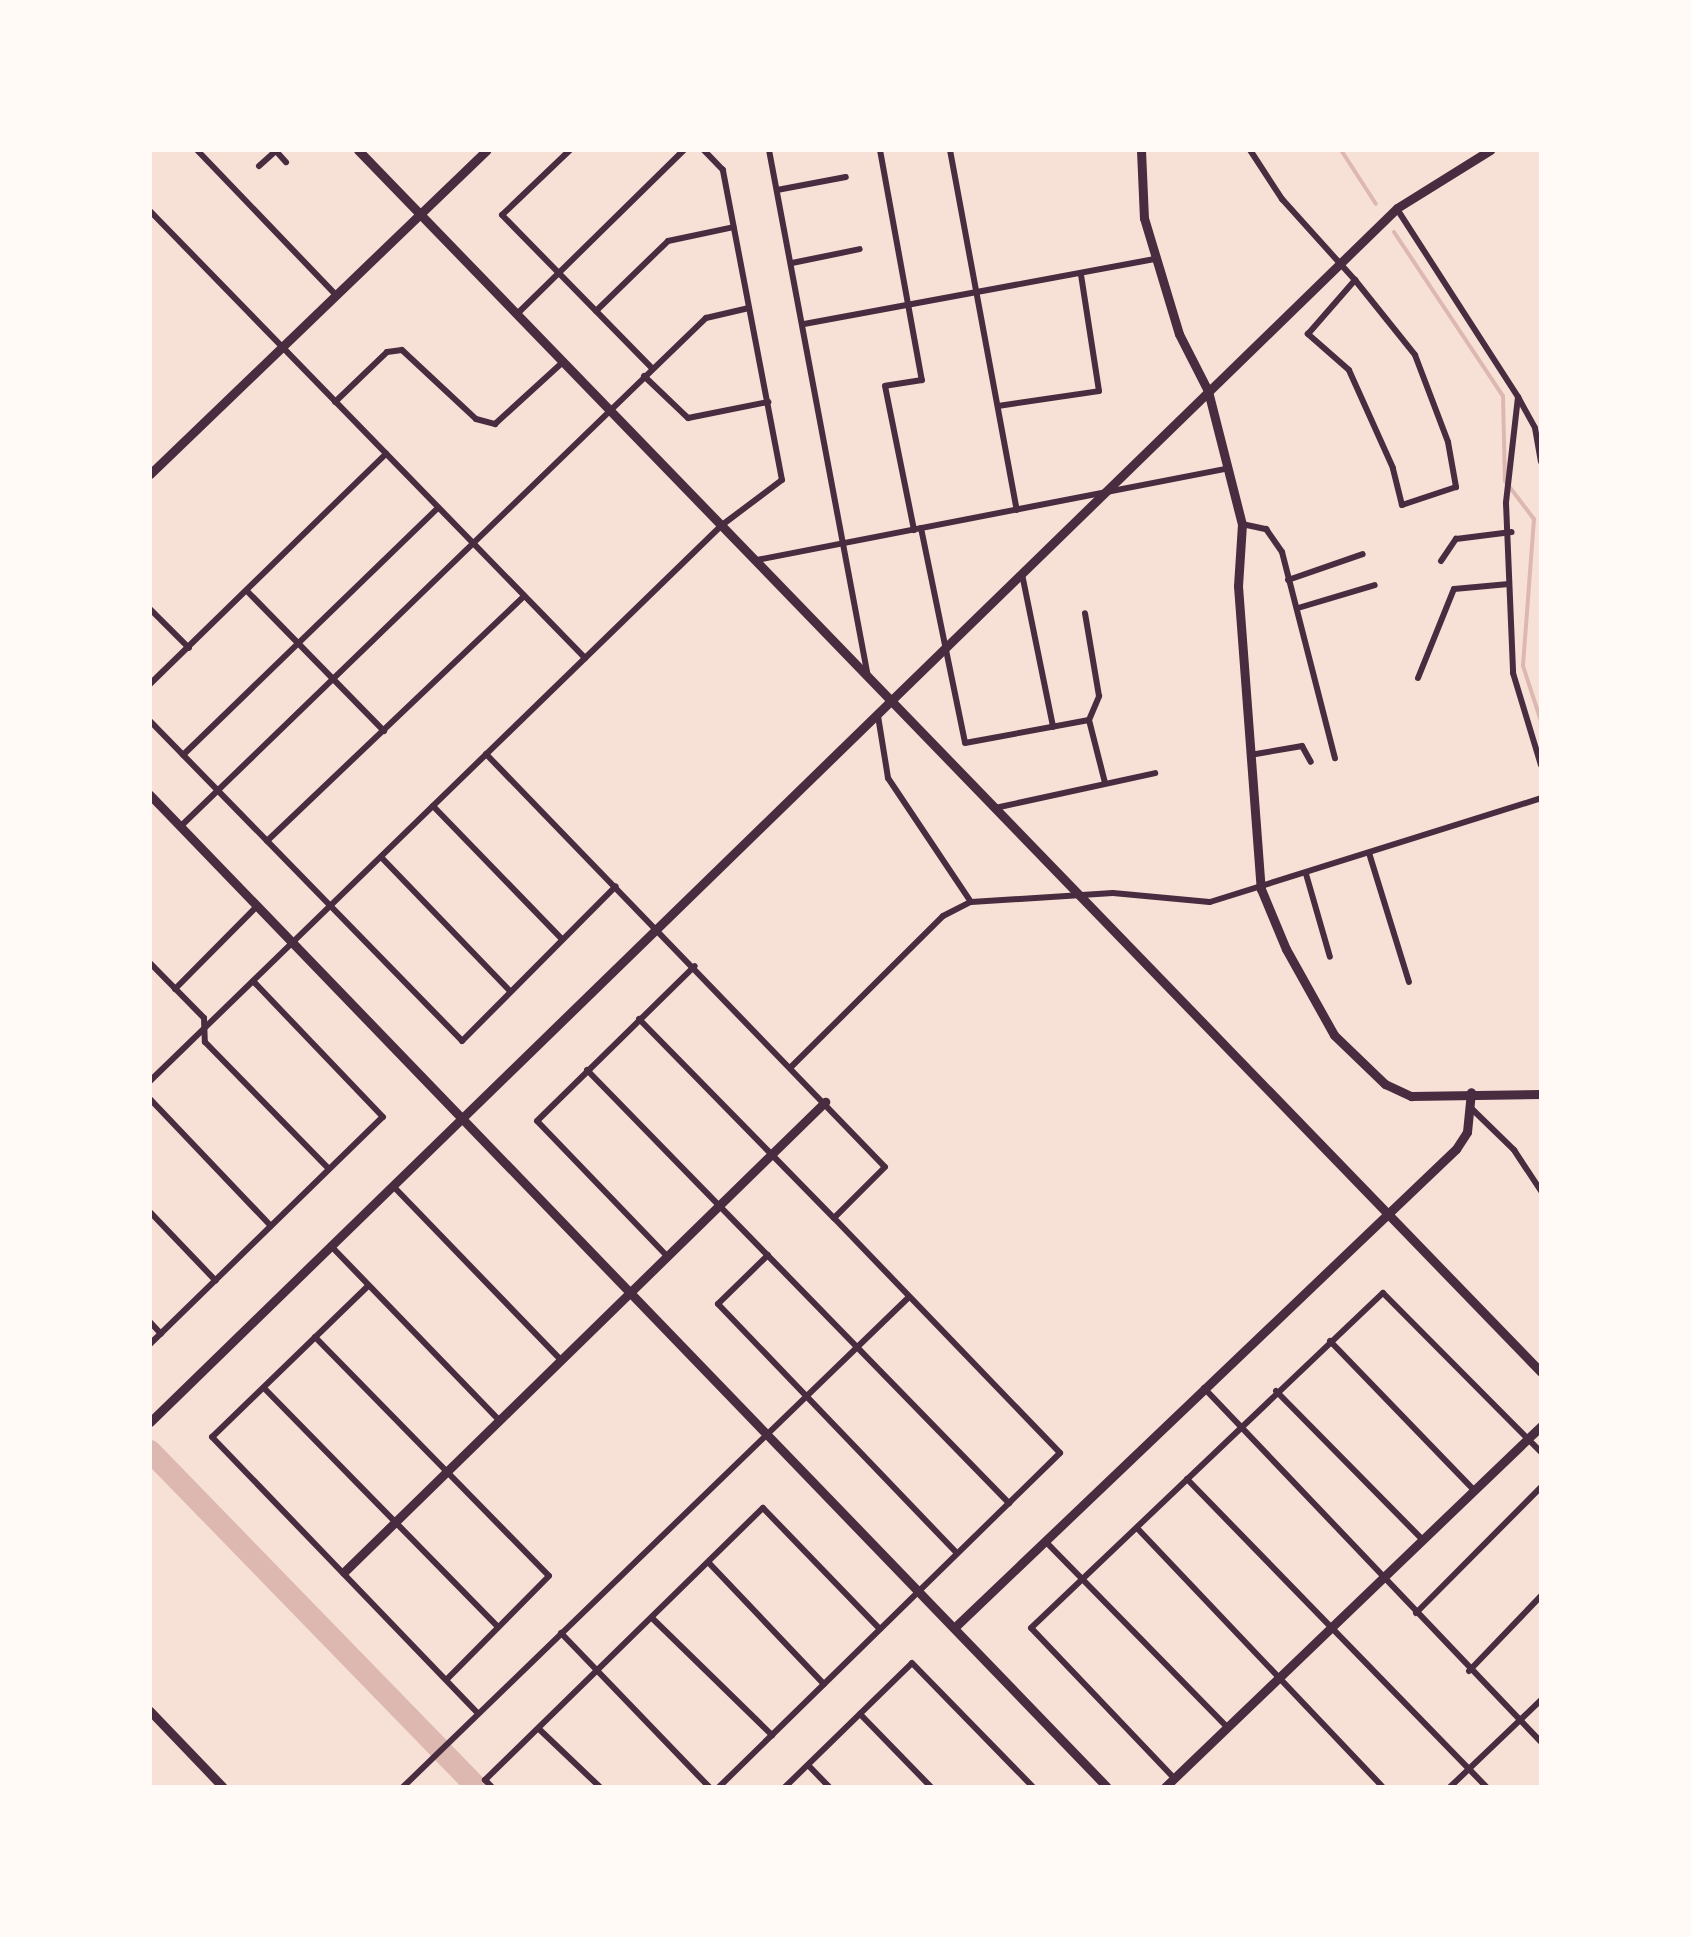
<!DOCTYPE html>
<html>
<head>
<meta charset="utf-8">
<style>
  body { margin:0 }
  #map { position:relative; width:1691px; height:1937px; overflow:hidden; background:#f7e1d7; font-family:Commissioner,sans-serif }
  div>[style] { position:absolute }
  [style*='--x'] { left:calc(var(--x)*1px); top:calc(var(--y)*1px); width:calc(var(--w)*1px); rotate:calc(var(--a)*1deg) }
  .stream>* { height:4px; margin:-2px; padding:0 2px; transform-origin:2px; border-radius:2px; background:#dcb8b0 }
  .river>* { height:22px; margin:-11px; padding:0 11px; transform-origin:11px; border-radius:11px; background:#dcb8b0 }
  .minor>* { height:6px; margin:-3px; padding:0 3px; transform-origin:3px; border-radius:3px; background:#4a2c40 }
  .tertiary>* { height:9px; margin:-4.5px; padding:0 4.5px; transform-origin:4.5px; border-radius:4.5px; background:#4a2c40 }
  span { translate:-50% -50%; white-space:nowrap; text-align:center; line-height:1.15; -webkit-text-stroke:9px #fffaf5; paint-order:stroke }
  .frame { position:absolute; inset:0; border:152px solid #fffaf5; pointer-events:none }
</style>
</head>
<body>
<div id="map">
  <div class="stream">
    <i style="--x:1341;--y:150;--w:64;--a:57.1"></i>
    <i style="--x:1394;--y:232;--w:197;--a:56.4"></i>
    <i style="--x:1503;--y:396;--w:85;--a:88.7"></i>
    <i style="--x:1505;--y:481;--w:48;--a:52.7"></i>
    <i style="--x:1534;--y:519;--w:147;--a:94.3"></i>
    <i style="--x:1523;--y:666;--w:58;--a:71.9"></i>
  </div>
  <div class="river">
    <i style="--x:150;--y:1451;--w:469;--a:45.8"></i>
  </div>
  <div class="minor">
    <i style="--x:197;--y:150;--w:201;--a:46.2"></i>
    <i style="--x:570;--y:150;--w:94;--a:136.3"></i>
    <i style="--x:502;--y:215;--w:214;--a:45.6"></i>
    <i style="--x:769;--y:150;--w:536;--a:79.36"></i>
    <i style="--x:880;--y:150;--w:234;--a:79.7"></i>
    <i style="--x:922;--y:380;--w:37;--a:171"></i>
    <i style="--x:885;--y:386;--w:147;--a:78.6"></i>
    <i style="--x:950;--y:150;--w:366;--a:79.5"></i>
    <i style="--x:1250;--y:150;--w:59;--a:56.9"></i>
    <i style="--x:1282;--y:199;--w:109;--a:48"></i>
    <i style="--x:1355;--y:280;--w:96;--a:51.3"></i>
    <i style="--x:1415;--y:355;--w:93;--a:69.2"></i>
    <i style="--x:1448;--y:442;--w:46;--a:79.9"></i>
    <i style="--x:1456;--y:487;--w:57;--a:161.6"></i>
    <i style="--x:1402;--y:505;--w:38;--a:-104"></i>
    <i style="--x:1393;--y:468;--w:107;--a:-114.2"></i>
    <i style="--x:1349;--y:370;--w:55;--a:-138.7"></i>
    <i style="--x:1308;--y:334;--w:72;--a:-49"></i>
    <i style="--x:276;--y:151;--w:15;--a:48"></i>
    <i style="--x:259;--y:166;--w:24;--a:-42"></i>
    <i style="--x:777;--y:190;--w:70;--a:-10.7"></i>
    <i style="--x:1397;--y:209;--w:224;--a:57.2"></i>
    <i style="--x:1518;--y:397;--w:107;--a:96.5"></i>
    <i style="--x:1506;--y:503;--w:170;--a:87.6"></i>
    <i style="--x:1513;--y:673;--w:96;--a:73.1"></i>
    <i style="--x:150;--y:211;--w:624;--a:45.78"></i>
    <i style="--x:792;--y:263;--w:69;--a:-11.6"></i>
    <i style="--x:596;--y:311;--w:100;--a:-44.2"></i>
    <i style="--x:668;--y:241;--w:67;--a:-12"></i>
    <i style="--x:517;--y:314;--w:234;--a:-44.5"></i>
    <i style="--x:804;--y:324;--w:358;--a:-10.5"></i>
    <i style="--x:644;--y:376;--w:61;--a:43.7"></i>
    <i style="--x:688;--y:418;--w:82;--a:-11.3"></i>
    <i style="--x:1518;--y:397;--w:35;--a:61"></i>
    <i style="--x:1535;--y:428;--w:34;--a:80"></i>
    <i style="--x:335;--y:402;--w:72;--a:-43.9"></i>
    <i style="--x:387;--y:352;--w:15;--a:-8"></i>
    <i style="--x:402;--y:350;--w:101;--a:43"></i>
    <i style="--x:476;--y:419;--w:20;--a:15"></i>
    <i style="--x:495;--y:424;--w:92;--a:-42.4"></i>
    <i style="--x:998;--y:406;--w:102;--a:-8.4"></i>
    <i style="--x:1099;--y:391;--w:117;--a:-98.8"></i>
    <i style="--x:1242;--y:524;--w:25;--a:12"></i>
    <i style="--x:1266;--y:529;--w:28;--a:55"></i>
    <i style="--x:1282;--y:552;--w:213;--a:75.6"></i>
    <i style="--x:921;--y:528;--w:219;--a:78.4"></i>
    <i style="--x:965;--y:743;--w:126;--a:-10.5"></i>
    <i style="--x:1089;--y:720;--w:26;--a:-67"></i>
    <i style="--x:1099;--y:696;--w:84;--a:-99.6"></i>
    <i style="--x:757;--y:560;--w:476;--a:-11"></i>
    <i style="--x:1441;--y:561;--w:27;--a:-56"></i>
    <i style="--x:1456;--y:539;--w:56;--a:-7.1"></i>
    <i style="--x:1022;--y:574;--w:156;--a:78.5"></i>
    <i style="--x:1288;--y:580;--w:79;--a:-19.1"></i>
    <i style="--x:247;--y:591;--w:196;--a:45.6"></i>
    <i style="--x:1298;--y:608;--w:80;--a:-16.6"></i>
    <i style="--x:150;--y:609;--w:55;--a:45"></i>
    <i style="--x:1418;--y:678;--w:96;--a:-68"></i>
    <i style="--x:1454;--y:589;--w:55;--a:-5.2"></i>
    <i style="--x:150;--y:684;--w:330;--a:-44.3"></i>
    <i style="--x:878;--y:716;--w:63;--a:80.8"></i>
    <i style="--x:888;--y:778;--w:149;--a:56.2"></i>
    <i style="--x:1089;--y:720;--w:65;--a:75.7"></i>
    <i style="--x:150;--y:721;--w:447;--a:45.7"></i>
    <i style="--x:462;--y:1041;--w:218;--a:-45.2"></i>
    <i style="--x:486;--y:754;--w:574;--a:45.99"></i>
    <i style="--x:885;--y:1167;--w:72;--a:135"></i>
    <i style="--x:834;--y:1218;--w:326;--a:46.1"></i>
    <i style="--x:1060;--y:1453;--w:477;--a:135.6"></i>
    <i style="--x:183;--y:755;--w:355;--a:-44.1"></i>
    <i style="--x:1250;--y:755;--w:53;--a:-9.8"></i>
    <i style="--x:1302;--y:746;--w:18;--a:61"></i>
    <i style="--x:433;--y:806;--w:185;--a:45.9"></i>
    <i style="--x:995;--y:808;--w:164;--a:-12.3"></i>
    <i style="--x:180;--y:827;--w:732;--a:-44.06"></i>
    <i style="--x:706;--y:318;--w:44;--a:-13.1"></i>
    <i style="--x:267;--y:841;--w:355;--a:-43.6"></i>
    <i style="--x:1369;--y:853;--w:135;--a:72.8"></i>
    <i style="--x:381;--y:857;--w:186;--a:46.1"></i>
    <i style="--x:1306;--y:874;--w:86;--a:73.9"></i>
    <i style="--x:150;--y:963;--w:77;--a:45.5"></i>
    <i style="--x:204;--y:1018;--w:24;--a:88"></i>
    <i style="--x:205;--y:1042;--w:177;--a:45.7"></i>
    <i style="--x:175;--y:989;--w:117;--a:-45.3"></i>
    <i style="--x:639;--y:1019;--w:279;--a:45.6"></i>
    <i style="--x:791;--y:1067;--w:214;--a:-44.8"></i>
    <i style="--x:943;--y:916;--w:31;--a:-27"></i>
    <i style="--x:971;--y:902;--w:142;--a:-3.6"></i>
    <i style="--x:1113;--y:893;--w:97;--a:5.3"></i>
    <i style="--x:1210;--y:902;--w:347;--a:-17.4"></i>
    <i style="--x:587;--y:1070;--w:605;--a:45.74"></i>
    <i style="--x:150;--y:1081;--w:798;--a:-44.19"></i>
    <i style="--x:722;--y:525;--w:75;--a:-36.9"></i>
    <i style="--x:782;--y:480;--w:316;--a:-100.8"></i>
    <i style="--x:723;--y:170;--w:28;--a:-134"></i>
    <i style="--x:150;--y:1099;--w:175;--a:46.4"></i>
    <i style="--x:1472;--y:1109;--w:59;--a:44.3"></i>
    <i style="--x:1514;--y:1150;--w:49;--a:56.6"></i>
    <i style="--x:393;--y:1186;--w:242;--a:46"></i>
    <i style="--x:150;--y:1212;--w:95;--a:46.3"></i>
    <i style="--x:331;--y:1246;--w:243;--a:46"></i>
    <i style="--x:768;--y:1255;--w:70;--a:135.6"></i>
    <i style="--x:718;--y:1304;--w:345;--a:46.2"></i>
    <i style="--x:667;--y:1256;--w:187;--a:-133.9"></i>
    <i style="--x:537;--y:1121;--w:221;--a:-44.5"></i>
    <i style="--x:368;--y:1286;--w:217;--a:135.9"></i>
    <i style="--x:212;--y:1437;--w:383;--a:46.1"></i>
    <i style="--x:150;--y:1322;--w:16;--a:47"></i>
    <i style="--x:315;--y:1337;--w:334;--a:45.6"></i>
    <i style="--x:549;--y:1576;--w:145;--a:134.7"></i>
    <i style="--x:1330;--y:1341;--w:207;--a:46"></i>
    <i style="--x:150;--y:1344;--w:325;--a:-44.3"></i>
    <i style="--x:383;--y:1117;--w:188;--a:-133.7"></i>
    <i style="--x:264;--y:1388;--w:333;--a:45.6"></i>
    <i style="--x:1204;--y:1388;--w:489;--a:46.4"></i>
    <i style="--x:1276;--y:1391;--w:209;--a:45.4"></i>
    <i style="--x:1187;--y:1479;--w:429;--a:45.8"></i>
    <i style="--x:1137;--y:1528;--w:357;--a:46.5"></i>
    <i style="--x:1046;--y:1542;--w:259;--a:45.6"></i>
    <i style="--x:709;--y:1563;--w:167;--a:46.5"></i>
    <i style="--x:1416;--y:1613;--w:177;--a:-45.2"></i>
    <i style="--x:652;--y:1618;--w:168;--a:44.3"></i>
    <i style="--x:561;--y:1633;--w:214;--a:46.1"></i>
    <i style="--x:1469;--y:1671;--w:104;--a:-46.2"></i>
    <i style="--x:860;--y:1714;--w:102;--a:45.8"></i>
    <i style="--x:539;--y:1729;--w:84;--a:43.6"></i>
    <i style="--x:808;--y:1765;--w:30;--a:46"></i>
    <i style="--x:1174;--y:1778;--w:207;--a:-133.6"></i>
    <i style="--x:1031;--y:1628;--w:486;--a:-43.6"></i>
    <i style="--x:1383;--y:1293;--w:224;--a:45.2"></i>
    <i style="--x:403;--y:1787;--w:704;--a:-44.08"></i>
    <i style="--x:492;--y:1787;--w:10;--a:-135"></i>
    <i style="--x:485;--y:1780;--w:389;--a:-44.4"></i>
    <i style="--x:763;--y:1508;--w:168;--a:46"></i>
    <i style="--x:785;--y:1787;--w:177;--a:-44.3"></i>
    <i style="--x:912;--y:1663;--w:173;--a:45.7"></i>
    <i style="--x:1450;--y:1787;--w:126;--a:-43.7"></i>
  </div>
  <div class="tertiary">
    <i style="--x:358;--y:150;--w:1701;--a:45.93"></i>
    <i style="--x:1141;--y:150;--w:68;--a:87.5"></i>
    <i style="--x:1144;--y:218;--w:121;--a:73.2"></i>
    <i style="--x:1179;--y:334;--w:64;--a:63"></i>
    <i style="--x:1208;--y:391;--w:137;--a:75.7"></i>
    <i style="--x:1242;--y:524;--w:62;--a:93.7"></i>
    <i style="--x:1238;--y:586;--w:304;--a:85.7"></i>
    <i style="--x:1261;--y:889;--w:65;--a:67.4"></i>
    <i style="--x:1286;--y:949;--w:98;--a:60.8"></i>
    <i style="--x:1334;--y:1035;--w:71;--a:43.9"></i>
    <i style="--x:1385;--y:1084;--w:29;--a:25"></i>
    <i style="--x:1411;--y:1096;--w:130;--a:-0.9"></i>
    <i style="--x:150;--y:474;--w:467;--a:-43.9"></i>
    <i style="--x:150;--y:795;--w:1378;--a:46.03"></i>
    <i style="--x:150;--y:1422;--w:1740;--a:-44.23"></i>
    <i style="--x:1397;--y:208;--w:110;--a:-31.9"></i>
    <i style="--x:344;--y:1572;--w:673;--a:-44.34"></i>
    <i style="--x:954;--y:1628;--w:694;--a:-43.66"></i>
    <i style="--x:1456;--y:1149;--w:20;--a:-57"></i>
    <i style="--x:1467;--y:1132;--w:40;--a:-84.3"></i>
    <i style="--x:150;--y:1711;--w:105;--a:46.2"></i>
    <i style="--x:1165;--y:1787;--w:521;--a:-43.83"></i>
  </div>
  <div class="frame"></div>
</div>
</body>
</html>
